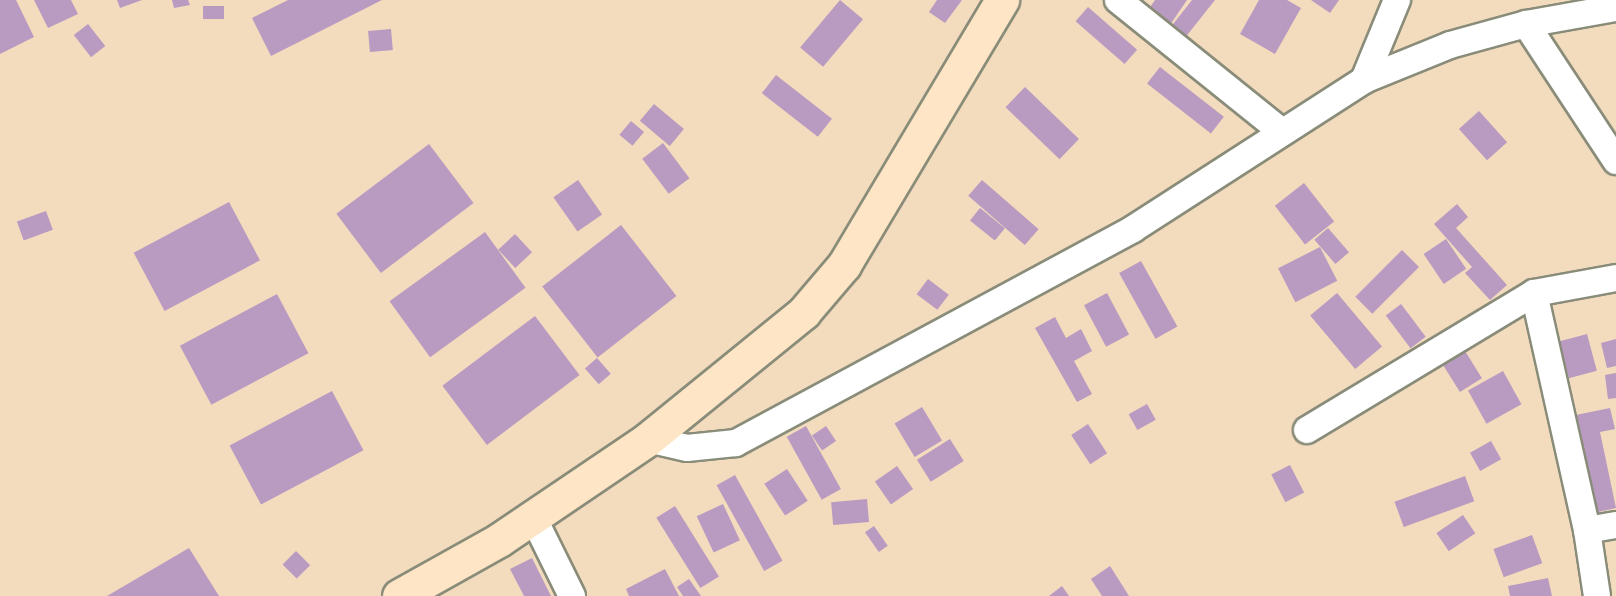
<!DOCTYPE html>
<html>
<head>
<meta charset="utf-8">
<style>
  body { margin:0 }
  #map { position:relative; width:1616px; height:596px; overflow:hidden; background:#f3dbbe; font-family:"IM FELL English",serif }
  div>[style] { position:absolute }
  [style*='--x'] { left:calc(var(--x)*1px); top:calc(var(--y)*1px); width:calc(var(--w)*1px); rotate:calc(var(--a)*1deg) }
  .building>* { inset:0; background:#b99ac1; transform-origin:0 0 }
  .roads { filter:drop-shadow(2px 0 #898c79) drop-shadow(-2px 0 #898c79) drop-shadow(0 2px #898c79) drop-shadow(0 -2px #898c79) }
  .street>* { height:26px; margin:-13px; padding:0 13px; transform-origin:13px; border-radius:13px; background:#fff }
  .secondary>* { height:33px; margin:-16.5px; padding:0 16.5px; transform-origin:16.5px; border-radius:16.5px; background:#fde5c5 }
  span { translate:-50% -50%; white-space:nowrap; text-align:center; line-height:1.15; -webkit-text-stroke:4.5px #fdfcf7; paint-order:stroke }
</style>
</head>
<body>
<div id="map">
  <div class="building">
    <i style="clip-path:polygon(0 0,16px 0,34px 37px,0 54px)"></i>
    <i style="clip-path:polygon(34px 0,71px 0,78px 14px,48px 28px)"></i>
    <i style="clip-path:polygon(117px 0,142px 0,120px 8px)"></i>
    <i style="clip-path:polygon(172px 0,188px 0,190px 5px,174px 8px)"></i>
    <i style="clip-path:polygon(288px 0,382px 0,271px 56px,252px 18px)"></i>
    <i style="left:840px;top:0;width:30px;height:62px;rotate:40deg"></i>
    <i style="clip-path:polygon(937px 0,962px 0,945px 23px,929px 12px)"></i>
    <i style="clip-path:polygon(1155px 0,1187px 0,1170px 25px,1148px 10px)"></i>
    <i style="clip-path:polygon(1192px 0,1215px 0,1184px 39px,1170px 28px)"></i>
    <i style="clip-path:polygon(1259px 0,1287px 0,1301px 8px,1275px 54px,1240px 34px)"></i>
    <i style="clip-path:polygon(1311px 0,1339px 0,1330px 13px)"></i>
    <i style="left:224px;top:6px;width:13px;height:21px;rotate:90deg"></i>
    <i style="left:1088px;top:7px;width:65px;height:19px;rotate:41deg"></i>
    <i style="left:88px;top:24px;width:28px;height:18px;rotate:52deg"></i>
    <i style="left:391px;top:29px;width:21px;height:23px;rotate:85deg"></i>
    <i style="left:1160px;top:67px;width:81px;height:21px;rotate:38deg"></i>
    <i style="left:776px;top:75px;width:71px;height:23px;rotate:38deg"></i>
    <i style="left:1025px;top:87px;width:75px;height:28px;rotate:44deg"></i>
    <i style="left:654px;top:104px;width:39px;height:22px;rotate:40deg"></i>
    <i style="left:1479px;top:111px;width:42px;height:27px;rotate:48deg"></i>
    <i style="left:631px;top:121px;width:17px;height:18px;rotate:40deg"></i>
    <i style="left:663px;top:143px;width:44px;height:26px;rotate:53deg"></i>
    <i style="left:429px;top:144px;width:74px;height:116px;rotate:53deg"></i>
    <i style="left:578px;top:180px;width:42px;height:30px;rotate:55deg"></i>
    <i style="left:982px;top:180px;width:75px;height:21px;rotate:41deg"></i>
    <i style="left:1304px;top:183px;width:49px;height:37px;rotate:52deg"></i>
    <i style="left:229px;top:202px;width:66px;height:108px;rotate:62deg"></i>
    <i style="clip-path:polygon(1457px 204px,1468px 217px,1456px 228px,1507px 285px,1490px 300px,1465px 273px,1472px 267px,1434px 224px)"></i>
    <i style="left:980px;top:208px;width:32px;height:16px;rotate:39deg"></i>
    <i style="left:46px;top:211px;width:20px;height:31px;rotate:70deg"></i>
    <i style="left:621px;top:225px;width:90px;height:100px;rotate:52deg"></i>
    <i style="left:1328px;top:228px;width:32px;height:18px;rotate:49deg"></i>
    <i style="left:485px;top:232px;width:69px;height:118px;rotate:54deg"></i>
    <i style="left:515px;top:234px;width:25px;height:23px;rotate:47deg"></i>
    <i style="left:1446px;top:239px;width:36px;height:27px;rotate:56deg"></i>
    <i style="left:1320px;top:247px;width:38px;height:47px;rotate:63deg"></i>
    <i style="left:1402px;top:250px;width:24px;height:66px;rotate:45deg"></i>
    <i style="left:1141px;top:261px;width:75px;height:25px;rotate:61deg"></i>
    <i style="left:928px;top:279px;width:26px;height:19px;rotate:37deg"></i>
    <i style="left:1107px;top:293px;width:47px;height:26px;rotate:62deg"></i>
    <i style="left:1337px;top:293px;width:70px;height:35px;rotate:50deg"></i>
    <i style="left:277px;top:294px;width:67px;height:110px;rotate:62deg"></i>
    <i style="left:1401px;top:304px;width:41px;height:19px;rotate:53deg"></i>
    <i style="left:535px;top:316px;width:74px;height:116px;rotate:53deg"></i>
    <i style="clip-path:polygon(1055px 317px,1066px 338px,1081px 329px,1092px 351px,1074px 361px,1092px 394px,1077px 402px,1035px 328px)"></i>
    <i style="left:1587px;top:334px;width:38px;height:29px;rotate:75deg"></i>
    <i style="clip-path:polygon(1616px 339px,1616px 366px,1607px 368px,1601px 343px)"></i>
    <i style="left:1465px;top:351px;width:32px;height:26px;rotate:58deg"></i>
    <i style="left:597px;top:358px;width:21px;height:16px;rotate:49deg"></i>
    <i style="left:1503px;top:371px;width:38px;height:40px;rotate:61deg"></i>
    <i style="clip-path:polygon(1616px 373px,1616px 398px,1608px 399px,1605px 375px)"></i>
    <i style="left:332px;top:391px;width:67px;height:116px;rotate:62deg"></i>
    <i style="left:1147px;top:404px;width:18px;height:21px;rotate:61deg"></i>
    <i style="left:922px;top:407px;width:39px;height:32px;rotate:59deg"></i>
    <i style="clip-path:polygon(1610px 408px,1615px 429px,1600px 432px,1616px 508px,1598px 512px,1576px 415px)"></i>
    <i style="left:1088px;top:424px;width:35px;height:20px;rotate:57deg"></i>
    <i style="left:806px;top:426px;width:72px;height:22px;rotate:61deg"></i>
    <i style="left:826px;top:426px;width:18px;height:17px;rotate:56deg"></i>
    <i style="left:950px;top:439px;width:26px;height:39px;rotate:58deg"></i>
    <i style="left:1491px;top:441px;width:21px;height:24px;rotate:61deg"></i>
    <i style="left:1290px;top:465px;width:31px;height:21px;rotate:63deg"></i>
    <i style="left:897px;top:466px;width:28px;height:27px;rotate:55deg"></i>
    <i style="left:787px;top:469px;width:38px;height:27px;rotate:57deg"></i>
    <i style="left:735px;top:475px;width:98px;height:21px;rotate:61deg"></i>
    <i style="left:1465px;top:476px;width:27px;height:75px;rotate:70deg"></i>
    <i style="left:867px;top:499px;width:23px;height:36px;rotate:85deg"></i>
    <i style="left:723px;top:504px;width:40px;height:29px;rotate:65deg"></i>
    <i style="left:675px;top:506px;width:83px;height:22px;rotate:58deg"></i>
    <i style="left:1463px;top:515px;width:22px;height:32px;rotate:56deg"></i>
    <i style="left:874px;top:526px;width:24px;height:11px;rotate:55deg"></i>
    <i style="left:1532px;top:535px;width:30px;height:41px;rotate:70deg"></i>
    <i style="clip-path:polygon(189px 548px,219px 596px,107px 596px)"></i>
    <i style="left:296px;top:551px;width:20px;height:19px;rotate:45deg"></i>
    <i style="clip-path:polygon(532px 558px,551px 596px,524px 596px,510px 569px)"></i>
    <i style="clip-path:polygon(1110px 566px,1129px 596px,1102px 596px,1091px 579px)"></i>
    <i style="clip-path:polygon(665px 569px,679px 596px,629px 596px,626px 589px)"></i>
    <i style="clip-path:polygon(1548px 578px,1552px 596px,1510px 596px,1508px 586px)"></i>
    <i style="clip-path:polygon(689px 579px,701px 596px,683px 596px,677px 587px)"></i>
    <i style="clip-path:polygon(1062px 586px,1069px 596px,1049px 596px)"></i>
  </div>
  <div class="roads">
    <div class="street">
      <i style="--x:1118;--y:0;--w:209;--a:38.8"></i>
      <i style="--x:1526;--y:24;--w:164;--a:56.7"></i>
      <i style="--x:1364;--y:80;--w:87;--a:-67.6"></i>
      <i style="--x:1534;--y:293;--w:243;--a:77.4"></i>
      <i style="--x:1587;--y:530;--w:67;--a:81.4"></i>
      <i style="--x:1307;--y:430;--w:265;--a:-31.1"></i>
      <i style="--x:1534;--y:293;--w:83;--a:-10.4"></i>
      <i style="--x:648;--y:439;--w:40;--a:13"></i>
      <i style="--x:687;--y:448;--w:49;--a:-5.8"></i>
      <i style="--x:736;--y:443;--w:451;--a:-28.3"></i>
      <i style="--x:1133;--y:229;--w:275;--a:-32.8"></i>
      <i style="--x:1364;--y:80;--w:93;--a:-22.1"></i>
      <i style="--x:1450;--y:45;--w:79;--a:-15.4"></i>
      <i style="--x:1526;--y:24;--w:91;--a:-10.1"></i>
      <i style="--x:533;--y:517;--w:88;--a:63.7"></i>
      <i style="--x:1587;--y:530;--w:29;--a:-10"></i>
    </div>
    <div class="secondary">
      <i style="--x:399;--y:596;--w:115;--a:-29.2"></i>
      <i style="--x:499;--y:540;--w:180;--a:-34.1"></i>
      <i style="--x:648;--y:439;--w:201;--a:-39.1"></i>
      <i style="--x:804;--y:312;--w:62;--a:-49.6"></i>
      <i style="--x:844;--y:265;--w:309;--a:-59.2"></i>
    </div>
  </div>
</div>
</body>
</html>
